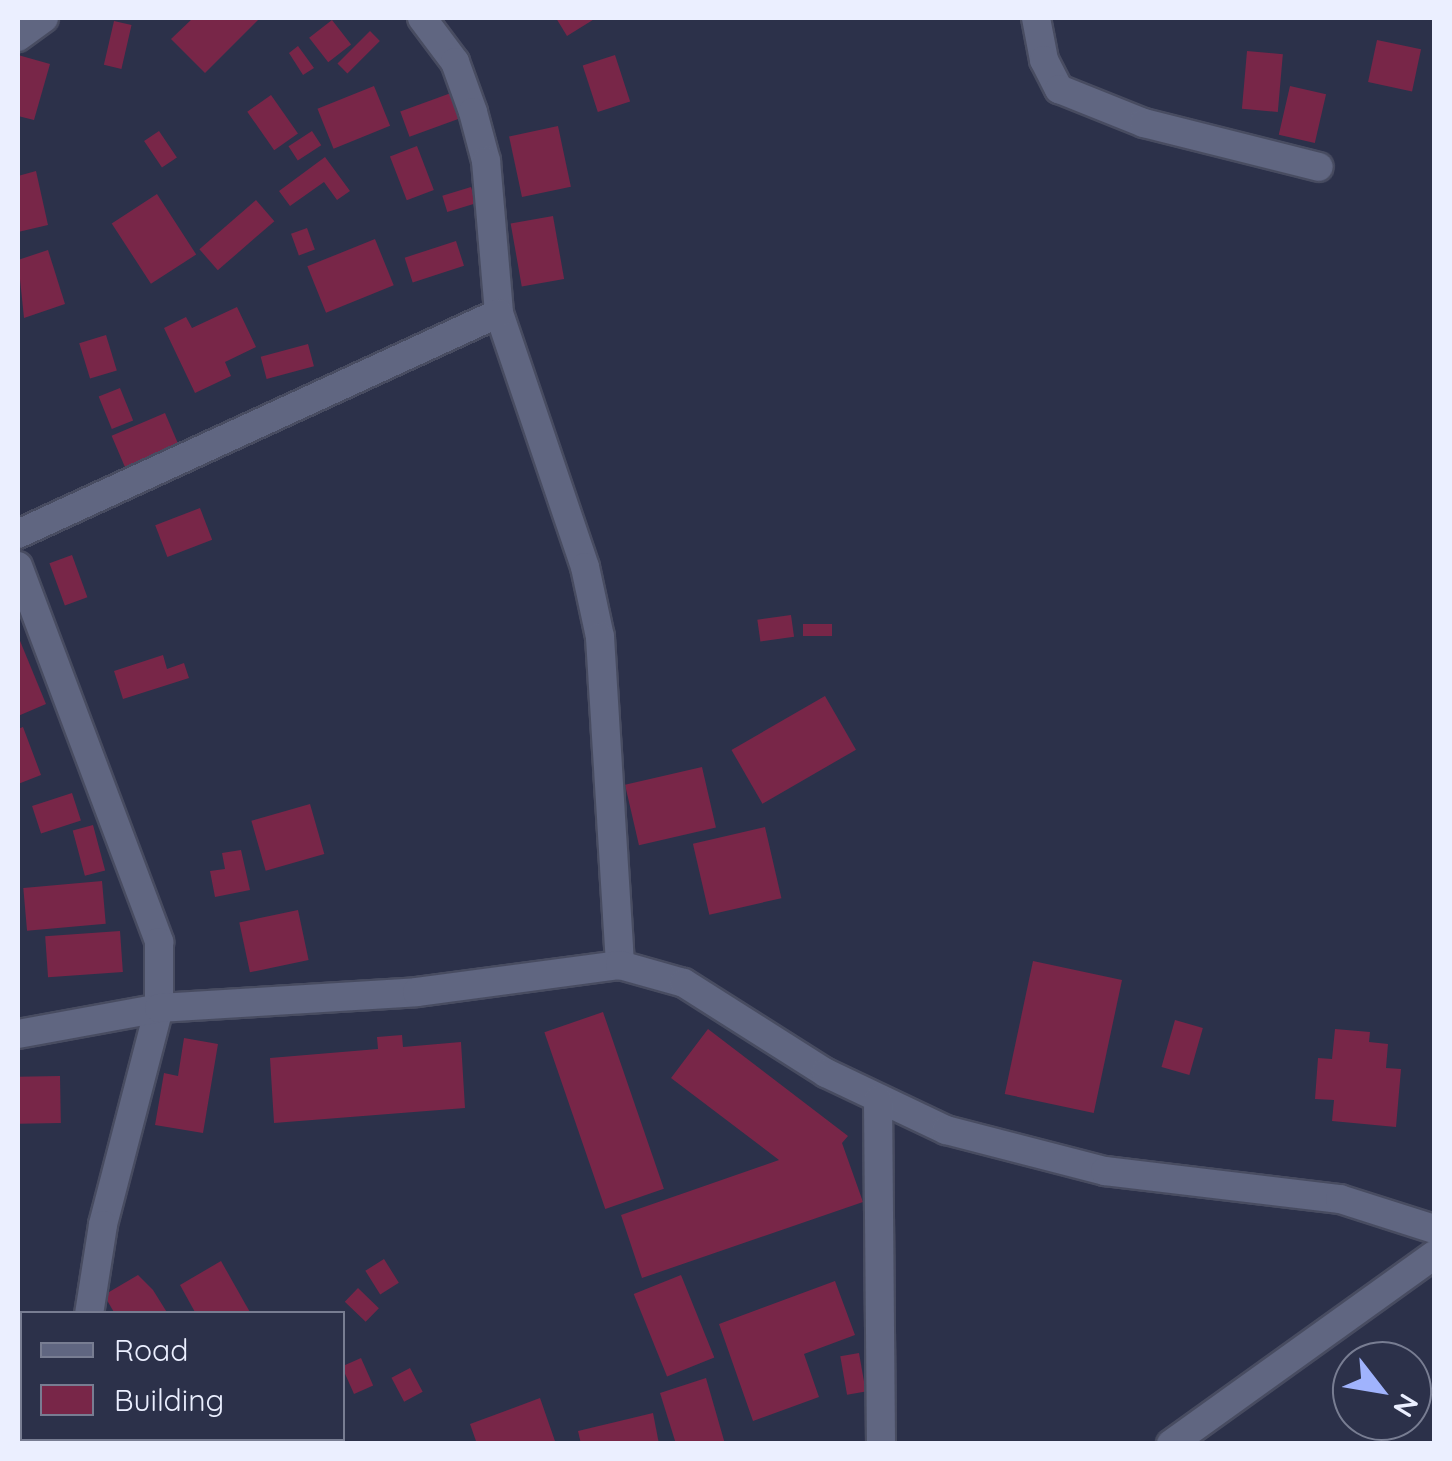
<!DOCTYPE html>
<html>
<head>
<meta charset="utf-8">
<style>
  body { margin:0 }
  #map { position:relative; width:1452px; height:1461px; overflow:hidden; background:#2c314a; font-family:Quicksand,sans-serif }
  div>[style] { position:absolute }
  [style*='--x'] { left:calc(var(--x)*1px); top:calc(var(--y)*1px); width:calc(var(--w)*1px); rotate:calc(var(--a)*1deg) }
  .building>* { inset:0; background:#782648; transform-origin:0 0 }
  .roads { filter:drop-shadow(2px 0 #484c61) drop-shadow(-2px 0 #484c61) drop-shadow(0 2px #484c61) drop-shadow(0 -2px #484c61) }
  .minor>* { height:28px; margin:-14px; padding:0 14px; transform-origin:14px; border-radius:14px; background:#606681 }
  span { translate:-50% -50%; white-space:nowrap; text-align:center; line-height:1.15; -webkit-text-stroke:10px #2c314a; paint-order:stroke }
  .frame { position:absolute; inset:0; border:20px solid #ebefff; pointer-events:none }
  .legend { position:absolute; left:20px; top:1311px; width:325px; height:130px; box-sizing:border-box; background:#2c314a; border:2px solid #787d92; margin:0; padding:12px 18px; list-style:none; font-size:30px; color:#ebefff }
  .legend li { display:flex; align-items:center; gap:20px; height:50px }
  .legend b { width:50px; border:2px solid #787d92 }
  .north { position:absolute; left:1332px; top:1341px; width:100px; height:100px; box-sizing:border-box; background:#2c314a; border:2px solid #787d92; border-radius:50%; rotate:121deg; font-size:28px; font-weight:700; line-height:40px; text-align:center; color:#ebefff }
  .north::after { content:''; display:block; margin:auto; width:35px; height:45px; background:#a0b3fd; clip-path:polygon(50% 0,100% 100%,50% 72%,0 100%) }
</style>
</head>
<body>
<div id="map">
  <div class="building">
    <i style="clip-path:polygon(193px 18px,260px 18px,205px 73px,171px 39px)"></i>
    <i style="clip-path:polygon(556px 18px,596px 18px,567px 36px)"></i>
    <i style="left:332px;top:20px;width:31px;height:29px;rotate:52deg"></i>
    <i style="left:114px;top:21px;width:18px;height:45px;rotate:13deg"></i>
    <i style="left:370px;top:31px;width:14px;height:46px;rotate:45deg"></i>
    <i style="left:1377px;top:40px;width:45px;height:43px;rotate:12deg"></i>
    <i style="clip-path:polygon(298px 46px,314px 68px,303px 75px,289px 53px)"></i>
    <i style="left:1247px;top:51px;width:36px;height:58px;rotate:5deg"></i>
    <i style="clip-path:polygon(18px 55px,50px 64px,34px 120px,18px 116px)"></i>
    <i style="left:615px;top:55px;width:49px;height:34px;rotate:72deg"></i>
    <i style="left:374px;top:86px;width:43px;height:61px;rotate:68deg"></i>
    <i style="left:1290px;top:86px;width:37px;height:50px;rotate:13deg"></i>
    <i style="left:451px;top:93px;width:27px;height:54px;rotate:70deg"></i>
    <i style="left:271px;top:95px;width:47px;height:29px;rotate:55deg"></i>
    <i style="left:558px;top:126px;width:62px;height:50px;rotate:78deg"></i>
    <i style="left:159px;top:131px;width:32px;height:18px;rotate:56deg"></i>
    <i style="left:312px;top:131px;width:17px;height:28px;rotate:57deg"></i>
    <i style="left:417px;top:146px;width:47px;height:29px;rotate:69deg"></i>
    <i style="clip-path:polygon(325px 157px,350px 191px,337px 200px,324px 182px,290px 206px,279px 191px)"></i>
    <i style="clip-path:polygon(36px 171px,48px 225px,18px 232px,18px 176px)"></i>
    <i style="left:471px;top:187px;width:17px;height:30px;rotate:73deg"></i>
    <i style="left:157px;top:194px;width:72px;height:54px;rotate:57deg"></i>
    <i style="left:256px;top:200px;width:28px;height:75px;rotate:49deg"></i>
    <i style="left:553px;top:216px;width:64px;height:43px;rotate:80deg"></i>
    <i style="left:307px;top:228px;width:23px;height:17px;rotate:70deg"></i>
    <i style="left:375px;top:239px;width:50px;height:73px;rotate:68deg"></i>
    <i style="left:456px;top:241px;width:26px;height:54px;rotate:72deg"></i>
    <i style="clip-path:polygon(48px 250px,65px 304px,24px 318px,18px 260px)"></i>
    <i style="clip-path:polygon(237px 307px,256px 347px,225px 362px,231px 376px,195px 393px,164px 328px,186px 317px,192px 328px)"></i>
    <i style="left:106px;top:335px;width:37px;height:28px;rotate:73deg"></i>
    <i style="left:308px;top:344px;width:23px;height:49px;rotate:75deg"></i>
    <i style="left:120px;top:388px;width:35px;height:23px;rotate:68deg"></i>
    <i style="left:165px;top:413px;width:40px;height:58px;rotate:67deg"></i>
    <i style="left:200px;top:508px;width:34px;height:48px;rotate:69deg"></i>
    <i style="left:72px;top:555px;width:45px;height:24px;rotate:70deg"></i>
    <i style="left:791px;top:615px;width:22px;height:34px;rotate:82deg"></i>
    <i style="left:803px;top:624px;width:29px;height:12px"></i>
    <i style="clip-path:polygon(18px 636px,46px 704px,18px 716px)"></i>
    <i style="clip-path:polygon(163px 655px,167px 669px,184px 663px,189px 678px,123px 699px,114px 671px)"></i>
    <i style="left:825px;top:696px;width:62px;height:108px;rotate:60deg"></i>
    <i style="clip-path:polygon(23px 727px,41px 775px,18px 784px,18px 729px)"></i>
    <i style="left:702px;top:767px;width:62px;height:79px;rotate:77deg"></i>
    <i style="left:72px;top:793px;width:29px;height:42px;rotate:72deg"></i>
    <i style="left:310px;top:804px;width:52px;height:61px;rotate:74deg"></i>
    <i style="left:93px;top:825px;width:47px;height:21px;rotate:75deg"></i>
    <i style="left:765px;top:827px;width:73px;height:74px;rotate:77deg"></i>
    <i style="clip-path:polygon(241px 850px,250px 890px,215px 897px,210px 871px,225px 869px,222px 853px)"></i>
    <i style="left:102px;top:881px;width:43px;height:79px;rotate:85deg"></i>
    <i style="left:298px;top:910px;width:51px;height:60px;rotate:78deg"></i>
    <i style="left:120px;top:931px;width:41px;height:75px;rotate:86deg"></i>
    <i style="left:1033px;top:961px;width:91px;height:136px;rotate:12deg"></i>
    <i style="left:603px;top:1012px;width:187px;height:62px;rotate:71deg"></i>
    <i style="left:1175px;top:1020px;width:29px;height:49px;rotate:16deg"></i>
    <i style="clip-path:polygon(708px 1029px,848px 1136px,842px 1143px,863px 1202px,642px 1278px,621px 1215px,779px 1160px,671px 1078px)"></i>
    <i style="clip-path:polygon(1335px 1029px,1370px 1032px,1369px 1042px,1388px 1044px,1386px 1068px,1401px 1069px,1396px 1127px,1332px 1121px,1334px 1100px,1315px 1099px,1318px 1058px,1332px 1059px)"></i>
    <i style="clip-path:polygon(402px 1035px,403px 1047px,461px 1042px,465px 1108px,274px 1123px,270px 1058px,378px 1049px,377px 1037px)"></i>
    <i style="clip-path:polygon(184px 1038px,218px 1044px,203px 1133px,155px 1125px,164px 1073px,178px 1076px)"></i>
    <i style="left:60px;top:1076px;width:47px;height:42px;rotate:89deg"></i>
    <i style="left:384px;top:1259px;width:28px;height:22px;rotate:58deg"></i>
    <i style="clip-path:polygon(221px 1261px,251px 1314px,196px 1314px,180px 1285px)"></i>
    <i style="clip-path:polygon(138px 1275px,153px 1290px,168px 1314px,115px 1314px,104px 1295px)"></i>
    <i style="left:681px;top:1275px;width:89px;height:51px;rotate:68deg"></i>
    <i style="clip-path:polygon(835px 1281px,855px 1335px,804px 1354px,819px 1397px,753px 1421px,719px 1324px)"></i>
    <i style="left:358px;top:1288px;width:29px;height:19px;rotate:44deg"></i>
    <i style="left:859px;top:1353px;width:39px;height:19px;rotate:80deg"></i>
    <i style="left:361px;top:1358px;width:30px;height:21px;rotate:66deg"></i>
    <i style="left:410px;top:1368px;width:27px;height:21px;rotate:62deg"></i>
    <i style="clip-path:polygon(706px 1378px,725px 1444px,676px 1444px,660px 1393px)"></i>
    <i style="clip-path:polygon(540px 1398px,556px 1444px,477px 1444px,470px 1424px)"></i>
    <i style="clip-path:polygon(653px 1413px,659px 1444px,581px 1444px,578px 1431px)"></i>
  </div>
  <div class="roads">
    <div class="minor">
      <i style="--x:422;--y:18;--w:55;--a:53.1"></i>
      <i style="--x:455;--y:62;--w:53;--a:70.2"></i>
      <i style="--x:473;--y:112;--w:51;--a:75.1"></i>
      <i style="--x:486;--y:161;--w:153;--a:85.1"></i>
      <i style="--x:499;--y:313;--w:268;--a:71.3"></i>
      <i style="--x:585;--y:567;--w:72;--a:77.9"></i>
      <i style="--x:600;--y:637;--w:329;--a:86.5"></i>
      <i style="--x:1036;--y:18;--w:43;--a:79.2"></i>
      <i style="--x:1044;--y:60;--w:33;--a:63"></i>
      <i style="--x:1059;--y:89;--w:92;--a:21.8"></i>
      <i style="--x:1144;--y:123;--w:180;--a:14.1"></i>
      <i style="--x:18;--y:37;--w:32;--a:-36"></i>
      <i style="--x:18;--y:534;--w:529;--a:-24.68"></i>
      <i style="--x:18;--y:566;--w:402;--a:69.4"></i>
      <i style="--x:159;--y:942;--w:66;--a:90"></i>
      <i style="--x:159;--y:1008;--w:224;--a:104.5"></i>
      <i style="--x:103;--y:1225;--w:90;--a:98.9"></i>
      <i style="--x:18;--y:1034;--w:143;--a:-10.4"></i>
      <i style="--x:159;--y:1008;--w:258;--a:-3.5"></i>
      <i style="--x:417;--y:992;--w:205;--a:-7.6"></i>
      <i style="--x:620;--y:965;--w:66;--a:15.7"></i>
      <i style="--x:684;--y:983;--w:168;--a:32.4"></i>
      <i style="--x:826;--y:1073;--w:133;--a:25.4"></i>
      <i style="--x:946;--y:1130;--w:164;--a:14.5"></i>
      <i style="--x:1105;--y:1171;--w:237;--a:6.8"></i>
      <i style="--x:1340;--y:1199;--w:99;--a:17.7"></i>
      <i style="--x:878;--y:1100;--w:344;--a:89.5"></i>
      <i style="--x:74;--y:1438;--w:6;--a:81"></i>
      <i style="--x:1171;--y:1444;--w:324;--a:-35.7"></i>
    </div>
  </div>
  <div class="frame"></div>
  <ul class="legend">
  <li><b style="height:12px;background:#606681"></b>Road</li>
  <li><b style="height:28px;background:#782648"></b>Building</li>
  </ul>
  <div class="north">N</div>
</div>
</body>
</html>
